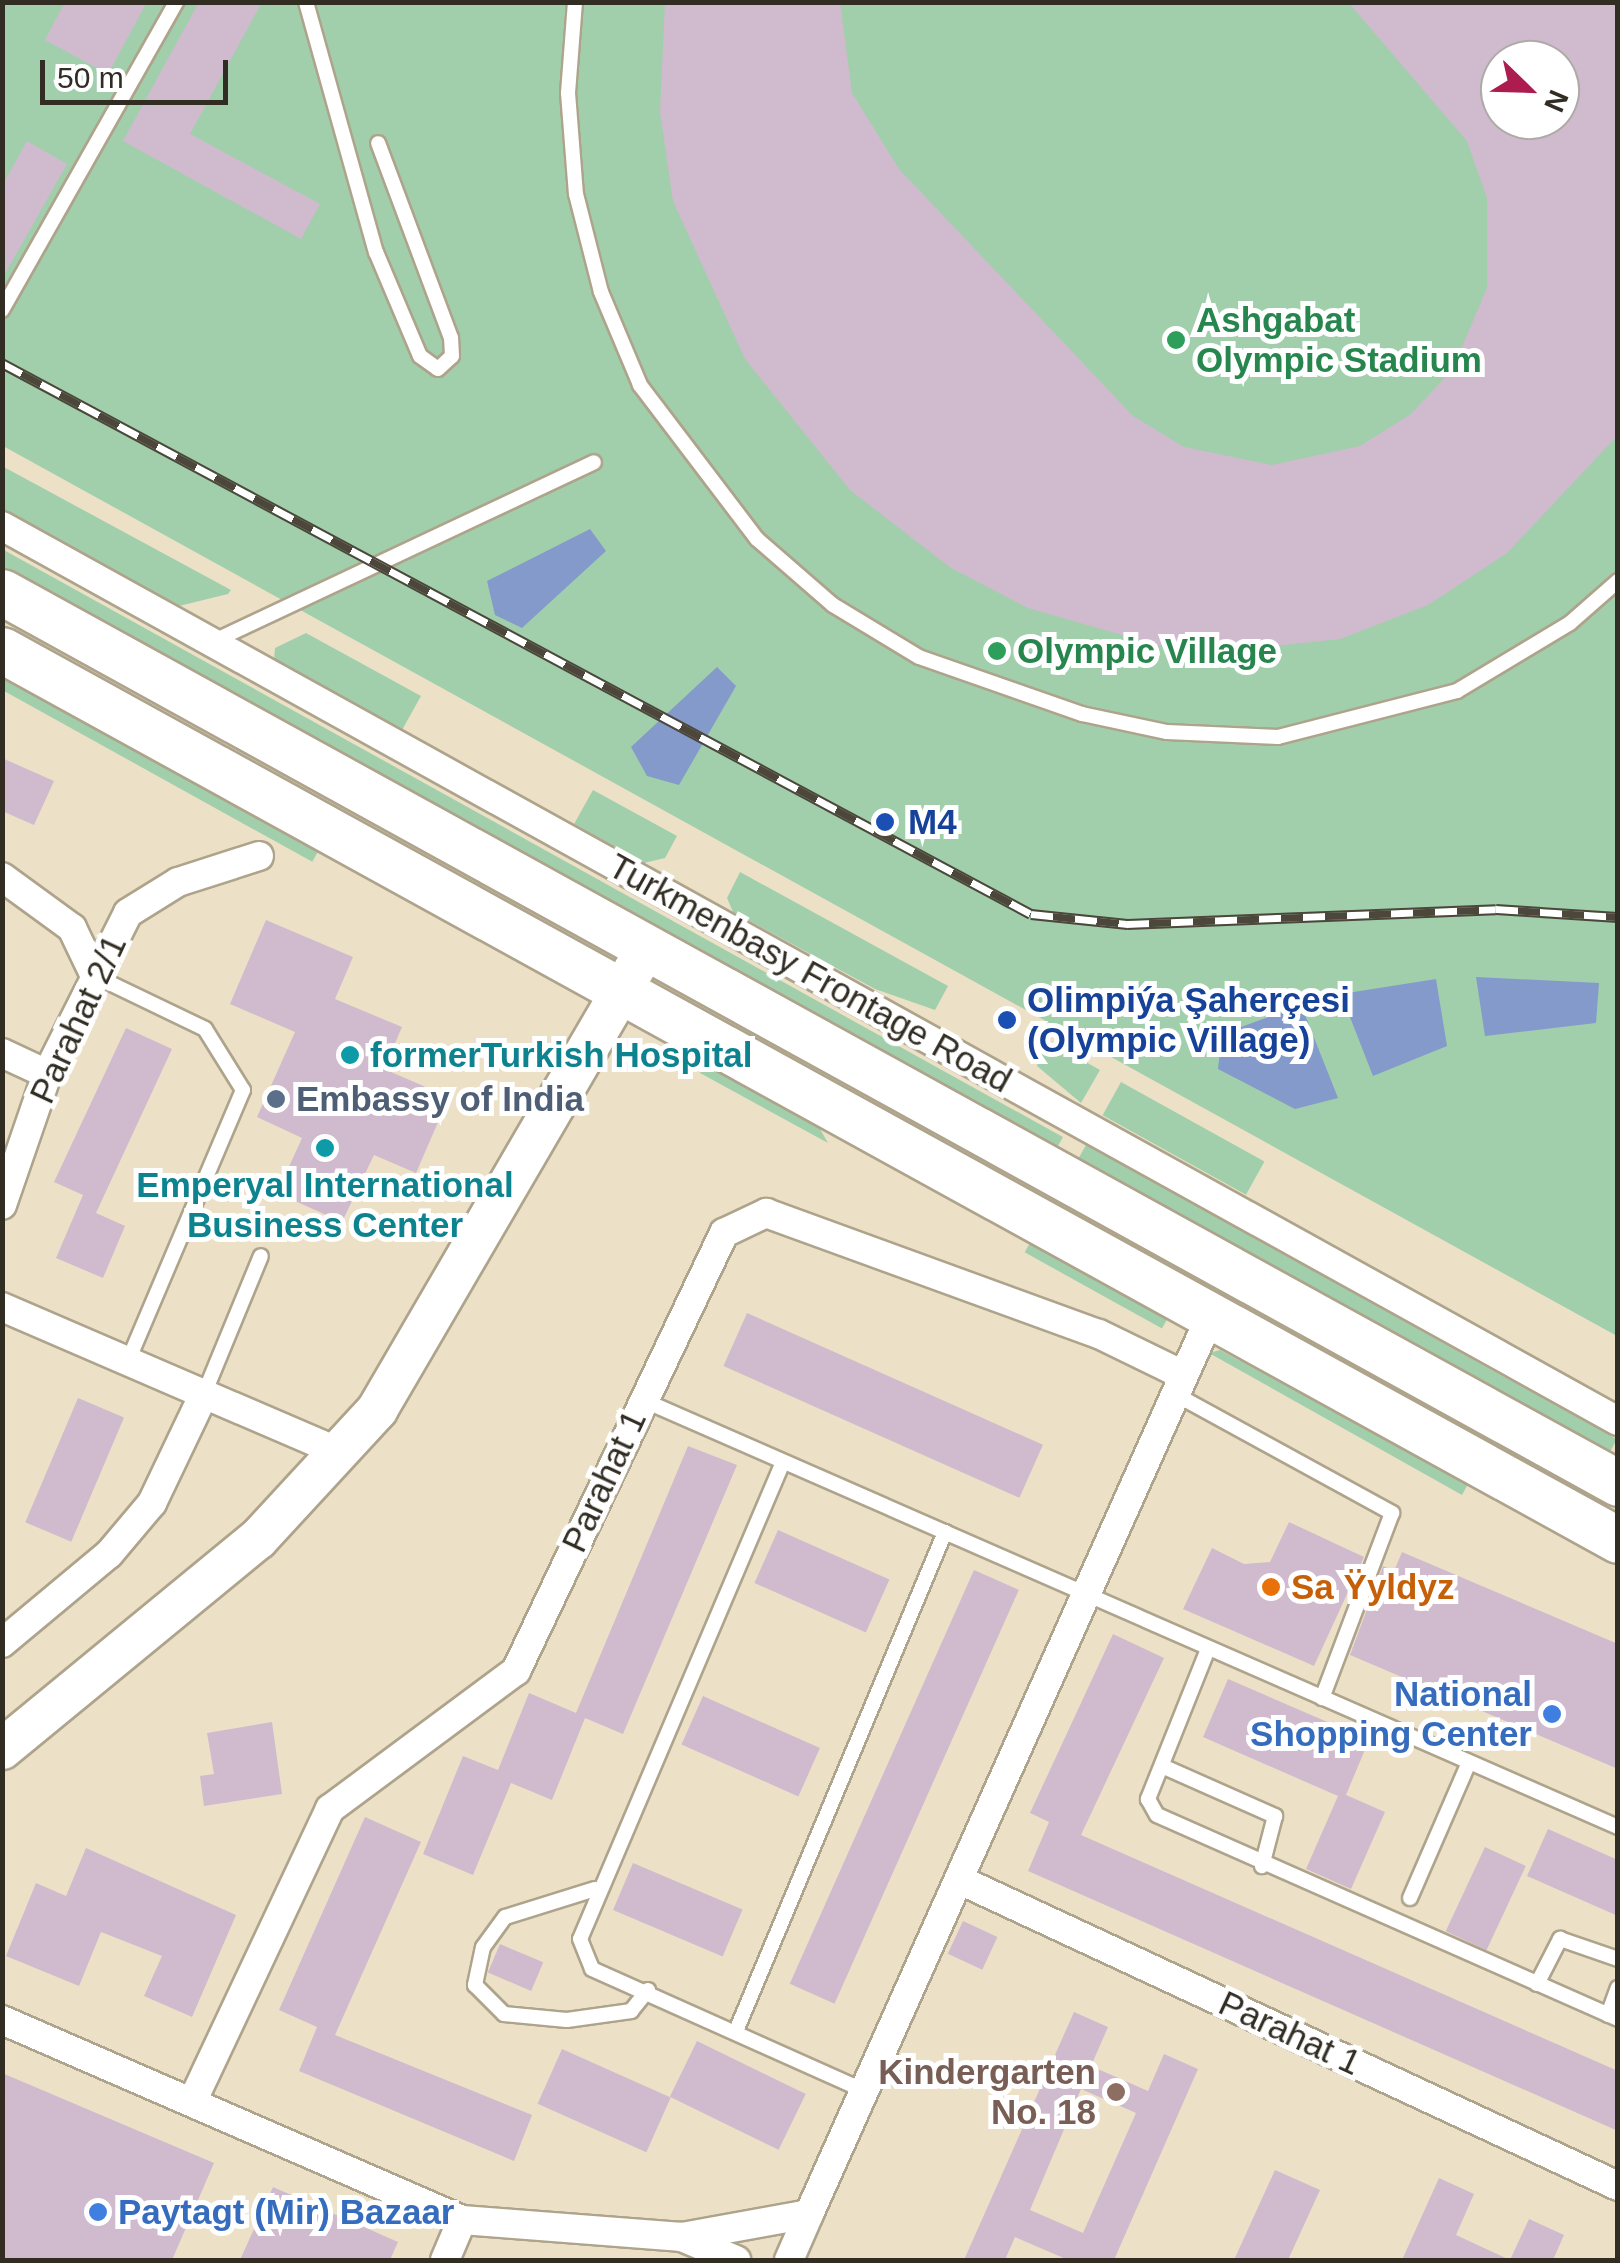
<!DOCTYPE html>
<html>
<head>
<meta charset="utf-8">
<style>
  body { margin:0 }
  #map { position:relative; width:1620px; height:2263px; overflow:hidden; background:#ece1c7; font-family:Arial,sans-serif }
  div>[style] { position:absolute }
  [style*='--x'] { left:calc(var(--x)*1px); top:calc(var(--y)*1px); width:calc(var(--w)*1px); rotate:calc(var(--a)*1deg) }
  .green>* { inset:0; background:#a1cfac; transform-origin:0 0 }
  .water>* { inset:0; background:#839acb }
  .building>* { inset:0; background:#d0bace; transform-origin:0 0 }
  .roads { filter:drop-shadow(2px 0 #aea38b) drop-shadow(-2px 0 #aea38b) drop-shadow(0 2px #aea38b) drop-shadow(0 -2px #aea38b) }
  .lane>* { height:14px; margin:-7px; padding:0 7px; transform-origin:7px; border-radius:7px; background:#fff }
  .street>* { height:28px; margin:-14px; padding:0 14px; transform-origin:14px; border-radius:14px; background:#fff }
  .secondary>* { height:40px; margin:-20px; padding:0 20px; transform-origin:20px; border-radius:20px; background:#fff }
  .primary>* { height:45px; margin:-22.5px; padding:0 22.5px; transform-origin:22.5px; border-radius:22.5px; background:#fff }
  .rail>* { height:11px; margin-top:-5.5px; transform-origin:0; background:repeating-linear-gradient(90deg,#fff 0 22px,#4c473a 0 44px); box-sizing:border-box; border-block:2px solid #4c473a }
  .dots>* { width:28px; height:28px; translate:-50% -50%; box-sizing:border-box; border:5px solid #fff; border-radius:50% }
  span { translate:-50% -50%; white-space:nowrap; text-align:center; line-height:1.15; -webkit-text-stroke:10px #fff; paint-order:stroke }
  .leisure-label { font-size:35px; color:#27864d; font-weight:700 }
  .left { translate:0 -50%; text-align:left }
  .transit-label { font-size:35px; color:#164399; font-weight:700 }
  .street-label { font-size:35px; color:#312d23 }
  .culture-label { font-size:35px; color:#0d838f; font-weight:700 }
  .service-label { font-size:35px; color:#4e5e75; font-weight:700 }
  .food-label { font-size:35px; color:#c56008; font-weight:700 }
  .shop-label { font-size:35px; color:#366cbe; font-weight:700 }
  .right { translate:-100% -50%; text-align:right }
  .education-label { font-size:35px; color:#785e54; font-weight:700 }
  .frame { position:absolute; inset:0; border:5px solid #312d23; pointer-events:none }
  .north { position:absolute; left:1480px; top:40px; width:100px; height:100px; box-sizing:border-box; background:#fff; border:2px solid #adaba7; border-radius:50%; rotate:113deg; font-size:28px; font-weight:700; line-height:40px; text-align:center; color:#312d23 }
  .north::after { content:''; display:block; margin:auto; width:35px; height:45px; background:#ad1c4f; clip-path:polygon(50% 0,100% 100%,50% 72%,0 100%) }
  .scale { position:absolute; left:40px; top:60px; width:188px; height:45px; box-sizing:border-box; border:5px solid #312d23; border-top:0; padding-left:12px; font-size:30px; line-height:35px; white-space:nowrap; color:#312d23; -webkit-text-stroke:8px #fff; paint-order:stroke }
</style>
</head>
<body>
<div id="map">
  <div class="green">
    <i style="clip-path:polygon(evenodd,3px 3px,1617px 3px,1617px 1336px,3px 446px,3px 3px,1500px 60px,1560px 60px,1560px 120px,1500px 120px,1500px 60px)"></i>
    <i style="clip-path:polygon(2px 466px,231px 590px,228px 594px,179px 606px,3px 509px)"></i>
    <i style="left:2px;top:549px;width:1213px;height:17px;rotate:29deg"></i>
    <i style="clip-path:polygon(306px 633px,421px 696px,402px 730px,274px 660px,275px 648px)"></i>
    <i style="left:2px;top:675px;width:362px;height:13px;rotate:29deg"></i>
    <i style="clip-path:polygon(593px 790px,677px 836px,665px 858px,644px 863px,574px 824px)"></i>
    <i style="clip-path:polygon(740px 872px,948px 986px,935px 1010px,875px 989px,733px 912px,727px 898px)"></i>
    <i style="clip-path:polygon(1047px 1040px,1100px 1070px,1081px 1103px,1037px 1066px)"></i>
    <i style="clip-path:polygon(707px 1061px,816px 1122px,828px 1143px,700px 1073px)"></i>
    <i style="left:1121px;top:1082px;width:164px;height:38px;rotate:29deg"></i>
    <i style="left:1086px;top:1145px;width:607px;height:15px;rotate:29deg"></i>
    <i style="left:1031px;top:1241px;width:157px;height:13px;rotate:29deg"></i>
    <i style="clip-path:polygon(1220px 1350px,1468px 1484px,1462px 1495px,1209px 1353px)"></i>
  </div>
  <div class="water">
    <i style="clip-path:polygon(590px 529px,606px 551px,522px 628px,495px 615px,487px 581px)"></i>
    <i style="clip-path:polygon(717px 667px,736px 686px,679px 785px,647px 776px,631px 747px)"></i>
    <i style="clip-path:polygon(1476px 977px,1599px 983px,1596px 1023px,1485px 1036px)"></i>
    <i style="clip-path:polygon(1436px 979px,1447px 1046px,1373px 1076px,1341px 994px)"></i>
    <i style="clip-path:polygon(1301px 1005px,1338px 1098px,1295px 1109px,1218px 1069px,1222px 1034px)"></i>
  </div>
  <div class="building">
    <i style="clip-path:polygon(65px 2px,147px 2px,108px 74px,45px 40px)"></i>
    <i style="clip-path:polygon(199px 2px,262px 2px,190px 134px,320px 204px,301px 239px,123px 141px)"></i>
    <i style="clip-path:polygon(evenodd,665px 2px,840px 2px,852px 93px,899px 169px,1133px 416px,1184px 447px,1272px 465px,1360px 446px,1411px 414px,1452px 370px,1487px 288px,1487px 198px,1467px 141px,1348px 2px,1618px 2px,1618px 435px,1507px 553px,1428px 605px,1340px 639px,1247px 649px,1157px 645px,1028px 608px,951px 568px,850px 490px,745px 359px,673px 201px,660px 112px,665px 2px,1500px 60px,1560px 60px,1560px 120px,1500px 120px,1500px 60px)"></i>
    <i style="clip-path:polygon(27px 141px,67px 164px,2px 279px,2px 186px)"></i>
    <i style="clip-path:polygon(2px 758px,54px 781px,34px 825px,2px 811px)"></i>
    <i style="clip-path:polygon(266px 920px,353px 957px,335px 999px,402px 1027px,384px 1069px,449px 1097px,416px 1173px,374px 1155px,342px 1222px,277px 1193px,302px 1138px,257px 1117px,295px 1032px,230px 1004px)"></i>
    <i style="clip-path:polygon(126px 1028px,172px 1049px,96px 1213px,125px 1226px,103px 1278px,56px 1258px,83px 1195px,54px 1182px)"></i>
    <i style="left:747px;top:1313px;width:324px;height:58px;rotate:24deg"></i>
    <i style="left:78px;top:1398px;width:50px;height:135px;rotate:23deg"></i>
    <i style="clip-path:polygon(688px 1446px,737px 1465px,623px 1734px,585px 1718px,552px 1800px,511px 1783px,473px 1875px,423px 1854px,463px 1756px,498px 1770px,529px 1693px,576px 1713px)"></i>
    <i style="clip-path:polygon(1289px 1522px,1364px 1557px,1314px 1666px,1183px 1609px,1212px 1548px,1244px 1564px,1270px 1562px)"></i>
    <i style="left:778px;top:1530px;width:122px;height:58px;rotate:24deg"></i>
    <i style="clip-path:polygon(1402px 1552px,1618px 1644px,1618px 1769px,1350px 1655px,1383px 1566px,1394px 1571px)"></i>
    <i style="left:974px;top:1570px;width:49px;height:453px;rotate:24deg"></i>
    <i style="clip-path:polygon(1113px 1634px,1164px 1658px,1081px 1835px,1618px 2071px,1618px 2131px,1028px 1871px,1049px 1822px,1030px 1813px)"></i>
    <i style="clip-path:polygon(1228px 1679px,1369px 1740px,1346px 1795px,1385px 1812px,1351px 1889px,1306px 1869px,1338px 1796px,1203px 1737px)"></i>
    <i style="left:703px;top:1696px;width:128px;height:53px;rotate:24deg"></i>
    <i style="clip-path:polygon(272px 1722px,282px 1794px,204px 1806px,200px 1776px,214px 1774px,207px 1733px)"></i>
    <i style="clip-path:polygon(365px 1817px,421px 1842px,335px 2035px,532px 2115px,514px 2161px,299px 2071px,317px 2027px,279px 2010px)"></i>
    <i style="clip-path:polygon(1548px 1829px,1618px 1860px,1618px 1916px,1527px 1876px)"></i>
    <i style="left:1485px;top:1847px;width:45px;height:93px;rotate:25deg"></i>
    <i style="clip-path:polygon(86px 1848px,236px 1915px,192px 2017px,144px 1996px,162px 1956px,101px 1932px,79px 1986px,6px 1956px,36px 1883px,66px 1896px)"></i>
    <i style="left:633px;top:1863px;width:119px;height:51px;rotate:23deg"></i>
    <i style="left:963px;top:1921px;width:38px;height:36px;rotate:25deg"></i>
    <i style="left:500px;top:1944px;width:47px;height:31px;rotate:23deg"></i>
    <i style="clip-path:polygon(evenodd,1074px 2012px,1108px 2027px,1091px 2066px,1148px 2091px,1164px 2054px,1198px 2069px,1114px 2260px,1068px 2260px,1015px 2237px,1005px 2260px,964px 2260px,1074px 2012px,1081px 2089px,1136px 2113px,1083px 2233px,1030px 2210px,1081px 2089px)"></i>
    <i style="left:697px;top:2041px;width:121px;height:62px;rotate:26deg"></i>
    <i style="left:562px;top:2049px;width:119px;height:60px;rotate:24deg"></i>
    <i style="clip-path:polygon(2px 2073px,214px 2163px,172px 2260px,2px 2260px)"></i>
    <i style="clip-path:polygon(1275px 2170px,1320px 2190px,1288px 2260px,1234px 2260px)"></i>
    <i style="clip-path:polygon(1439px 2178px,1474px 2194px,1456px 2235px,1510px 2260px,1529px 2219px,1564px 2235px,1553px 2260px,1402px 2260px)"></i>
    <i style="clip-path:polygon(273px 2187px,398px 2242px,390px 2260px,240px 2260px)"></i>
  </div>
  <div class="roads">
    <div class="lane">
      <i style="--x:306;--y:2;--w:260;--a:74.4"></i>
      <i style="--x:376;--y:252;--w:113;--a:67.1"></i>
      <i style="--x:420;--y:356;--w:22;--a:36"></i>
      <i style="--x:438;--y:369;--w:19;--a:-43"></i>
      <i style="--x:452;--y:356;--w:18;--a:-93"></i>
      <i style="--x:451;--y:338;--w:208;--a:-110.5"></i>
      <i style="--x:575;--y:2;--w:91;--a:94.4"></i>
      <i style="--x:568;--y:93;--w:101;--a:85.5"></i>
      <i style="--x:576;--y:194;--w:101;--a:75.7"></i>
      <i style="--x:601;--y:292;--w:101;--a:67.2"></i>
      <i style="--x:640;--y:385;--w:193;--a:52.8"></i>
      <i style="--x:757;--y:539;--w:101;--a:41"></i>
      <i style="--x:833;--y:605;--w:100;--a:31.2"></i>
      <i style="--x:919;--y:657;--w:173;--a:19.3"></i>
      <i style="--x:1082;--y:714;--w:87;--a:12"></i>
      <i style="--x:1167;--y:732;--w:111;--a:2.6"></i>
      <i style="--x:1278;--y:737;--w:185;--a:-14.4"></i>
      <i style="--x:1457;--y:691;--w:132;--a:-31"></i>
      <i style="--x:1570;--y:623;--w:64;--a:-41.2"></i>
      <i style="--x:2;--y:310;--w:354;--a:-60.5"></i>
      <i style="--x:212;--y:642;--w:422;--a:-25.2"></i>
      <i style="--x:95;--y:976;--w:122;--a:25.7"></i>
      <i style="--x:205;--y:1029;--w:72;--a:58.1"></i>
      <i style="--x:243;--y:1090;--w:294;--a:113"></i>
      <i style="--x:1173;--y:1393;--w:250;--a:28.7"></i>
      <i style="--x:1392;--y:1513;--w:198;--a:110.7"></i>
      <i style="--x:204;--y:1394;--w:149;--a:-67.6"></i>
      <i style="--x:643;--y:1400;--w:1064;--a:23.65"></i>
      <i style="--x:783;--y:1462;--w:518;--a:113.05"></i>
      <i style="--x:580;--y:1939;--w:32;--a:68"></i>
      <i style="--x:592;--y:1969;--w:299;--a:24.1"></i>
      <i style="--x:1208;--y:1649;--w:162;--a:111.8"></i>
      <i style="--x:1148;--y:1799;--w:18;--a:61"></i>
      <i style="--x:1157;--y:1815;--w:504;--a:23.87"></i>
      <i style="--x:1162;--y:1766;--w:124;--a:23.9"></i>
      <i style="--x:1275;--y:1816;--w:52;--a:104.6"></i>
      <i style="--x:595;--y:1889;--w:94;--a:162.7"></i>
      <i style="--x:505;--y:1917;--w:37;--a:126"></i>
      <i style="--x:483;--y:1947;--w:39;--a:102"></i>
      <i style="--x:475;--y:1985;--w:41;--a:45"></i>
      <i style="--x:504;--y:2014;--w:63;--a:5.4"></i>
      <i style="--x:567;--y:2020;--w:65;--a:-8"></i>
      <i style="--x:631;--y:2011;--w:27;--a:-51"></i>
      <i style="--x:1410;--y:1898;--w:148;--a:-66.5"></i>
      <i style="--x:1537;--y:1984;--w:51;--a:-62.9"></i>
      <i style="--x:1560;--y:1939;--w:61;--a:19"></i>
      <i style="--x:1608;--y:2015;--w:29;--a:-70"></i>
      <i style="--x:736;--y:2031;--w:541;--a:-67.27"></i>
    </div>
    <div class="street">
      <i style="--x:2;--y:526;--w:1847;--a:28.98"></i>
      <i style="--x:2;--y:877;--w:87;--a:36.1"></i>
      <i style="--x:72;--y:928;--w:53;--a:64.4"></i>
      <i style="--x:2;--y:1053;--w:50;--a:25"></i>
      <i style="--x:2;--y:1205;--w:139;--a:-71"></i>
      <i style="--x:47;--y:1074;--w:180;--a:-63.3"></i>
      <i style="--x:128;--y:913;--w:59;--a:-31.8"></i>
      <i style="--x:178;--y:882;--w:85;--a:-17.8"></i>
      <i style="--x:2;--y:1307;--w:369;--a:23.3"></i>
      <i style="--x:2;--y:1643;--w:139;--a:-39.8"></i>
      <i style="--x:109;--y:1554;--w:67;--a:-49.9"></i>
      <i style="--x:152;--y:1503;--w:121;--a:-64.5"></i>
      <i style="--x:962;--y:1881;--w:723;--a:24.94"></i>
      <i style="--x:2;--y:2020;--w:502;--a:23.5"></i>
      <i style="--x:192;--y:2102;--w:324;--a:-64.8"></i>
      <i style="--x:330;--y:1809;--w:232;--a:-36.6"></i>
      <i style="--x:516;--y:1671;--w:485;--a:-64.6"></i>
      <i style="--x:724;--y:1233;--w:47;--a:-25.5"></i>
      <i style="--x:766;--y:1213;--w:354;--a:20"></i>
      <i style="--x:1099;--y:1334;--w:89;--a:26"></i>
      <i style="--x:682;--y:2237;--w:59;--a:23.1"></i>
      <i style="--x:445;--y:2260;--w:43;--a:-67"></i>
      <i style="--x:462;--y:2220;--w:221;--a:4.4"></i>
      <i style="--x:682;--y:2237;--w:129;--a:-10.3"></i>
      <i style="--x:809;--y:2214;--w:985;--a:-65.91"></i>
      <i style="--x:789;--y:2260;--w:50;--a:-66.5"></i>
    </div>
    <div class="secondary">
      <i style="--x:2;--y:1749;--w:331;--a:-39.4"></i>
      <i style="--x:258;--y:1539;--w:176;--a:-47.3"></i>
      <i style="--x:377;--y:1410;--w:536;--a:-59.75"></i>
    </div>
    <div class="primary">
      <i style="--x:2;--y:592;--w:1845;--a:28.87"></i>
      <i style="--x:2;--y:650;--w:1845;--a:28.84"></i>
    </div>
  </div>
  <div class="rail">
    <i style="--x:2;--y:363;--w:1167;--a:28.17"></i>
    <i style="--x:1031;--y:914;--w:97;--a:5.9"></i>
    <i style="--x:1127;--y:924;--w:369;--a:-2.3"></i>
    <i style="--x:1496;--y:909;--w:122;--a:3.8"></i>
  </div>
  <div class="dots">
    <i style="left:1176px;top:340px;background:#2e9e5b"></i>
    <i style="left:997px;top:651px;background:#2e9e5b"></i>
    <i style="left:885px;top:822px;background:#1a4fb4"></i>
    <i style="left:1007px;top:1020px;background:#1a4fb4"></i>
    <i style="left:350px;top:1055px;background:#0f9aa8"></i>
    <i style="left:276px;top:1099px;background:#5c6f8a"></i>
    <i style="left:325px;top:1148px;background:#0f9aa8"></i>
    <i style="left:1271px;top:1587px;background:#e8710a"></i>
    <i style="left:1552px;top:1714px;background:#3f7fe0"></i>
    <i style="left:1116px;top:2092px;background:#8d6e63"></i>
    <i style="left:98px;top:2212px;background:#3f7fe0"></i>
  </div>
  <div class="leisure-label">
    <span class="left" style="left:1196px;top:340px">Ashgabat<br>Olympic Stadium</span>
    <span class="left" style="left:1017px;top:651px">Olympic Village</span>
  </div>
  <div class="transit-label">
    <span class="left" style="left:908px;top:822px">M4</span>
    <span class="left" style="left:1027px;top:1020px">Olimpiýa Şaherçesi<br>(Olympic Village)</span>
  </div>
  <div class="street-label">
    <span style="left:810px;top:973px;rotate:29deg">Turkmenbasy Frontage Road</span>
    <span style="left:78px;top:1019px;rotate:-65deg">Parahat 2/1</span>
    <span style="left:604px;top:1481px;rotate:-65deg">Parahat 1</span>
    <span style="left:1290px;top:2033px;rotate:25deg">Parahat 1</span>
  </div>
  <div class="culture-label">
    <span class="left" style="left:370px;top:1055px">formerTurkish Hospital</span>
    <span style="left:325px;top:1205px">Emperyal International<br>Business Center</span>
  </div>
  <div class="service-label">
    <span class="left" style="left:296px;top:1099px">Embassy of India</span>
  </div>
  <div class="food-label">
    <span class="left" style="left:1291px;top:1587px">Sa Ÿyldyz</span>
  </div>
  <div class="shop-label">
    <span class="right" style="left:1532px;top:1714px">National<br>Shopping Center</span>
    <span class="left" style="left:118px;top:2212px">Paytagt (Mir) Bazaar</span>
  </div>
  <div class="education-label">
    <span class="right" style="left:1096px;top:2092px">Kindergarten<br>No. 18</span>
  </div>
  <div class="frame"></div>
  <div class="north">N</div>
  <div class="scale">50 m</div>
</div>
</body>
</html>
